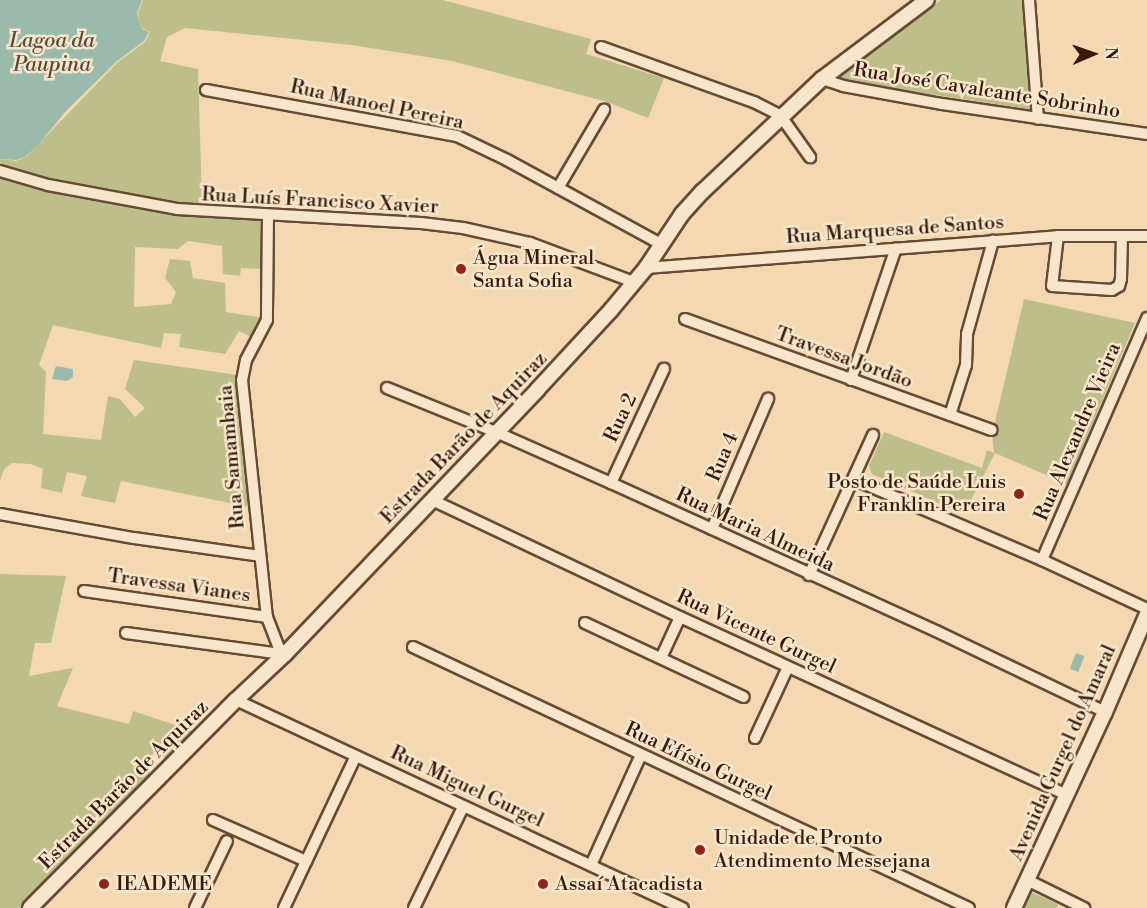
<!DOCTYPE html>
<html>
<head>
<meta charset="utf-8">
<style>
  body { margin:0 }
  #map { position:relative; width:1147px; height:908px; overflow:hidden; background:#f3d8b1; font-family:"Libre Bodoni",serif }
  div>[style] { position:absolute }
  [style*='--x'] { left:calc(var(--x)*1px); top:calc(var(--y)*1px); width:calc(var(--w)*1px); rotate:calc(var(--a)*1deg) }
  .green>* { inset:0; background:#bebe8a }
  .water>* { inset:0; background:#9bbaac; transform-origin:0 0 }
  .roads { filter:drop-shadow(2px 0 #664a35) drop-shadow(-2px 0 #664a35) drop-shadow(0 2px #664a35) drop-shadow(0 -2px #664a35) }
  .minor>* { height:10px; margin:-5px; padding:0 5px; transform-origin:5px; border-radius:5px; background:#f7e6cc }
  .tertiary>* { height:14px; margin:-7px; padding:0 7px; transform-origin:7px; border-radius:7px; background:#f7e6cc }
  .dots>* { width:16px; height:16px; translate:-50% -50%; box-sizing:border-box; border:3px solid #f7e6cc; border-radius:50% }
  span { translate:-50% -50%; white-space:nowrap; text-align:center; line-height:1.15; -webkit-text-stroke:5px #f7e6cc; paint-order:stroke }
  .street-label { font-size:20px; color:#371a0c }
  .poi-label { font-size:20px; color:#371a0c }
  .left { translate:0 -50%; text-align:left }
  .right { translate:-100% -50%; text-align:right }
  .water-label { font-size:21px; color:#554a3c; font-style:italic }
  .north { position:absolute; left:1063px; top:24px; width:60px; height:60px; -webkit-text-stroke:4px #f7e6cc; paint-order:stroke; rotate:88deg; font-size:16px; font-weight:700; line-height:24px; text-align:center; color:#371a0c }
  .north::after { content:''; display:block; margin:auto; width:21px; height:27px; background:#371a0c; clip-path:polygon(50% 0,100% 100%,50% 72%,0 100%) }
</style>
</head>
<body>
<div id="map">
  <div class="green">
    <i style="clip-path:polygon(143px 0,443px 0,591px 39px,586px 54px,664px 78px,648px 118px,604px 101px,452px 61px,352px 45px,185px 28px,167px 37px,160px 61px,198px 69px,202px 203px,180px 205px,15px 175px,0 170px,0 159px,16px 161px,26px 157px,118px 62px,145px 42px,150px 32px,142px 28px,139px 22px,138px 13px)"></i>
    <i style="clip-path:polygon(941px 0,1022px 0,1030px 109px,842px 81px,839px 77px)"></i>
    <i style="clip-path:polygon(0 174px,26px 184px,177px 213px,266px 219px,263px 269px,241px 268px,240px 276px,223px 274px,222px 246px,188px 241px,178px 249px,135px 247px,134px 307px,171px 304px,176px 292px,165px 278px,170px 259px,190px 261px,193px 278px,225px 283px,226px 312px,264px 318px,253px 338px,239px 331px,225px 354px,179px 347px,181px 334px,164px 333px,161px 348px,53px 325px,39px 365px,46px 372px,43px 434px,101px 440px,108px 396px,120px 399px,135px 417px,145px 408px,125px 389px,134px 360px,238px 375px,250px 507px,121px 481px,115px 503px,81px 496px,87px 476px,67px 472px,62px 493px,41px 488px,43px 469px,31px 464px,12px 463px,4px 469px,0 481px)"></i>
    <i style="clip-path:polygon(1024px 299px,1135px 323px,1067px 484px,995px 453px,969px 504px,961px 513px,872px 474px,869px 466px,884px 432px,982px 468px,987px 450px,994px 453px,992px 435px)"></i>
    <i style="clip-path:polygon(0 574px,66px 576px,51px 643px,35px 643px,29px 676px,73px 668px,57px 706px,129px 724px,133px 711px,196px 732px,169px 760px,154px 753px,143px 765px,152px 774px,33px 908px,0 908px)"></i>
    <i style="clip-path:polygon(1031px 892px,1058px 904px,1057px 908px,1023px 908px)"></i>
  </div>
  <div class="water">
    <i style="clip-path:polygon(0 0,142px 0,137px 13px,139px 22px,142px 29px,149px 32px,144px 41px,117px 61px,66px 111px,39px 144px,25px 157px,16px 160px,0 159px)"></i>
    <i style="clip-path:polygon(56px 366px,73px 369px,73px 377px,67px 381px,52px 379px)"></i>
    <i style="left:1076px;top:653px;width:9px;height:17px;rotate:21deg"></i>
  </div>
  <div class="roads">
    <div class="minor">
      <i style="--x:1029;--y:0;--w:119;--a:85.7"></i>
      <i style="--x:601;--y:47;--w:163;--a:19.8"></i>
      <i style="--x:754;--y:102;--w:29;--a:27"></i>
      <i style="--x:780;--y:115;--w:52;--a:54.5"></i>
      <i style="--x:822;--y:79;--w:22;--a:18"></i>
      <i style="--x:843;--y:86;--w:101;--a:10.3"></i>
      <i style="--x:942;--y:104;--w:207;--a:8.3"></i>
      <i style="--x:206;--y:90;--w:255;--a:10.4"></i>
      <i style="--x:457;--y:136;--w:55;--a:25.6"></i>
      <i style="--x:507;--y:160;--w:175;--a:28.6"></i>
      <i style="--x:0;--y:171;--w:50;--a:16.3"></i>
      <i style="--x:48;--y:185;--w:131;--a:10.5"></i>
      <i style="--x:177;--y:209;--w:244;--a:3.3"></i>
      <i style="--x:421;--y:223;--w:42;--a:6.8"></i>
      <i style="--x:463;--y:228;--w:69;--a:12.6"></i>
      <i style="--x:530;--y:243;--w:111;--a:20.6"></i>
      <i style="--x:558;--y:188;--w:91;--a:-59.5"></i>
      <i style="--x:268;--y:216;--w:104;--a:90.6"></i>
      <i style="--x:267;--y:320;--w:45;--a:117.7"></i>
      <i style="--x:246;--y:360;--w:20;--a:101"></i>
      <i style="--x:242;--y:380;--w:238;--a:84"></i>
      <i style="--x:267;--y:617;--w:40;--a:69"></i>
      <i style="--x:281;--y:654;--w:4;--a:0"></i>
      <i style="--x:1058;--y:236;--w:50;--a:96.8"></i>
      <i style="--x:1052;--y:286;--w:60;--a:3.8"></i>
      <i style="--x:1112;--y:290;--w:8;--a:-30"></i>
      <i style="--x:1119;--y:286;--w:7;--a:-74"></i>
      <i style="--x:1121;--y:279;--w:43;--a:-88.7"></i>
      <i style="--x:646;--y:268;--w:413;--a:-4.4"></i>
      <i style="--x:1058;--y:236;--w:89;--a:0"></i>
      <i style="--x:685;--y:319;--w:326;--a:19.9"></i>
      <i style="--x:851;--y:380;--w:139;--a:-71.2"></i>
      <i style="--x:387;--y:388;--w:118;--a:22"></i>
      <i style="--x:496;--y:432;--w:126;--a:23.9"></i>
      <i style="--x:611;--y:483;--w:357;--a:24.5"></i>
      <i style="--x:936;--y:631;--w:187;--a:25.6"></i>
      <i style="--x:950;--y:415;--w:52;--a:-72.3"></i>
      <i style="--x:966;--y:365;--w:31;--a:-88"></i>
      <i style="--x:967;--y:334;--w:97;--a:-74.4"></i>
      <i style="--x:853;--y:479;--w:206;--a:23.2"></i>
      <i style="--x:1042;--y:560;--w:116;--a:25"></i>
      <i style="--x:611;--y:483;--w:126;--a:-65.1"></i>
      <i style="--x:432;--y:500;--w:274;--a:25.3"></i>
      <i style="--x:680;--y:617;--w:426;--a:24.7"></i>
      <i style="--x:0;--y:514;--w:136;--a:10.2"></i>
      <i style="--x:134;--y:538;--w:127;--a:8.1"></i>
      <i style="--x:712;--y:529;--w:142;--a:-66.7"></i>
      <i style="--x:1042;--y:560;--w:264;--a:-66.5"></i>
      <i style="--x:809;--y:575;--w:154;--a:-65.4"></i>
      <i style="--x:84;--y:591;--w:185;--a:8.1"></i>
      <i style="--x:585;--y:623;--w:175;--a:25"></i>
      <i style="--x:126;--y:633;--w:156;--a:7.7"></i>
      <i style="--x:413;--y:647;--w:614;--a:25.15"></i>
      <i style="--x:661;--y:658;--w:45;--a:-65.1"></i>
      <i style="--x:236;--y:700;--w:493;--a:25"></i>
      <i style="--x:755;--y:738;--w:78;--a:-65.1"></i>
      <i style="--x:213;--y:820;--w:102;--a:23.8"></i>
      <i style="--x:591;--y:865;--w:121;--a:-65.6"></i>
      <i style="--x:1027;--y:880;--w:64;--a:26.2"></i>
      <i style="--x:195;--y:908;--w:74;--a:-64.5"></i>
      <i style="--x:284;--y:908;--w:168;--a:-64.7"></i>
      <i style="--x:414;--y:908;--w:112;--a:-64.1"></i>
    </div>
    <div class="tertiary">
      <i style="--x:30;--y:908;--w:293;--a:-45.3"></i>
      <i style="--x:236;--y:700;--w:67;--a:-43.2"></i>
      <i style="--x:285;--y:654;--w:365;--a:-46.3"></i>
      <i style="--x:537;--y:390;--w:109;--a:-47.2"></i>
      <i style="--x:611;--y:310;--w:55;--a:-50.2"></i>
      <i style="--x:646;--y:268;--w:65;--a:-56.3"></i>
      <i style="--x:682;--y:214;--w:31;--a:-48"></i>
      <i style="--x:703;--y:191;--w:163;--a:-43.3"></i>
      <i style="--x:822;--y:79;--w:131;--a:-37"></i>
      <i style="--x:1014;--y:908;--w:216;--a:-65.1"></i>
      <i style="--x:1105;--y:712;--w:107;--a:-66.8"></i>
    </div>
  </div>
  <div class="dots">
    <i style="left:461px;top:269px;background:#8f2418"></i>
    <i style="left:1019px;top:494px;background:#8f2418"></i>
    <i style="left:700px;top:850px;background:#8f2418"></i>
    <i style="left:104px;top:884px;background:#8f2418"></i>
    <i style="left:543px;top:884px;background:#8f2418"></i>
  </div>
  <div class="street-label">
    <span style="left:987px;top:91px;rotate:9deg">Rua José Cavalcante Sobrinho</span>
    <span style="left:377px;top:105px;rotate:12deg">Rua Manoel Pereira</span>
    <span style="left:320px;top:201px;rotate:3deg">Rua Luís Francisco Xavier</span>
    <span style="left:895px;top:230px;rotate:-4deg">Rua Marquesa de Santos</span>
    <span style="left:844px;top:358px;rotate:20deg">Travessa Jordão</span>
    <span style="left:621px;top:418px;rotate:-65deg">Rua 2</span>
    <span style="left:1078px;top:432px;rotate:-67deg">Rua Alexandre Vieira</span>
    <span style="left:464px;top:438px;rotate:-46deg">Estrada Barão de Aquiraz</span>
    <span style="left:232px;top:457px;rotate:-95deg">Rua Samambaia</span>
    <span style="left:723px;top:457px;rotate:-67deg">Rua 4</span>
    <span style="left:755px;top:530px;rotate:25deg">Rua Maria Almeida</span>
    <span style="left:179px;top:586px;rotate:8deg">Travessa Vianes</span>
    <span style="left:756px;top:632px;rotate:25deg">Rua Vicente Gurgel</span>
    <span style="left:1063px;top:753px;rotate:-66deg">Avenida Gurgel do Amaral</span>
    <span style="left:698px;top:762px;rotate:25deg">Rua Efísio Gurgel</span>
    <span style="left:124px;top:785px;rotate:-45deg">Estrada Barão de Aquiraz</span>
    <span style="left:467px;top:787px;rotate:25deg">Rua Miguel Gurgel</span>
  </div>
  <div class="poi-label">
    <span class="left" style="left:473px;top:270px">Água Mineral<br>Santa Sofia</span>
    <span class="right" style="left:1006px;top:494px">Posto de Saúde Luis<br>Franklin Pereira</span>
    <span class="left" style="left:714px;top:850px">Unidade de Pronto<br>Atendimento Messejana</span>
    <span class="left" style="left:116px;top:884px">IEADEME</span>
    <span class="left" style="left:555px;top:884px">Assaí Atacadista</span>
  </div>
  <div class="water-label">
    <span style="left:52px;top:53px">Lagoa da<br>Paupina</span>
  </div>
  <div class="north">N</div>
</div>
</body>
</html>
